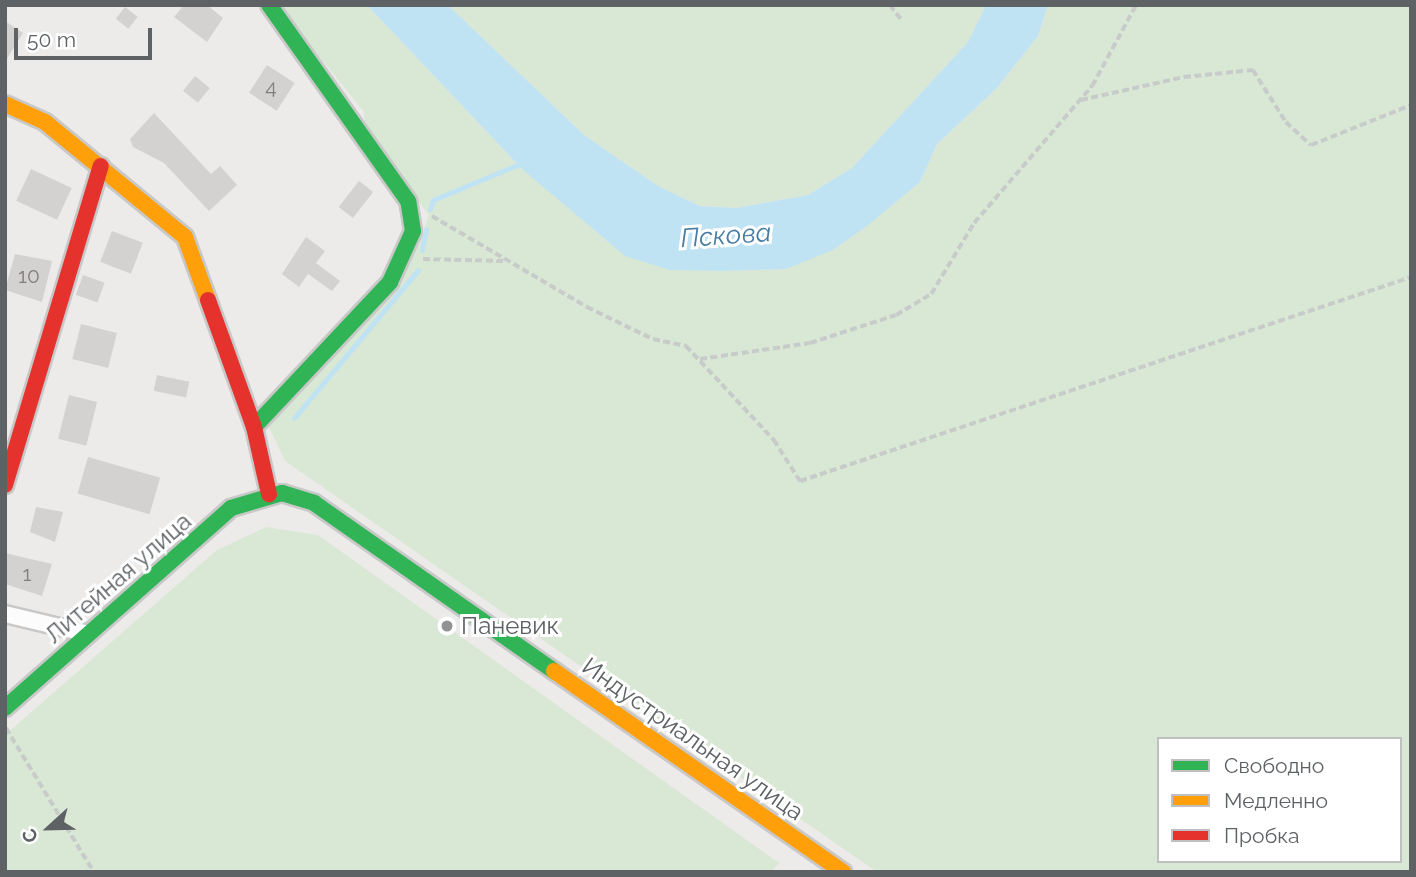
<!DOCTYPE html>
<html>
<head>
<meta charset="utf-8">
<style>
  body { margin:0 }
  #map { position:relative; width:1416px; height:877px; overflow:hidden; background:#edebe9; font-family:Raleway,sans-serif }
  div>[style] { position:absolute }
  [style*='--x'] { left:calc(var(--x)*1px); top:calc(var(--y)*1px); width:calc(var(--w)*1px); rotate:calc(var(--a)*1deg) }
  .green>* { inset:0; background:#d9e7d5 }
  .water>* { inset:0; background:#c0e3f4 }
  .stream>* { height:5px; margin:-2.5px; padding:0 2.5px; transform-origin:2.5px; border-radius:2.5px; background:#c0e3f4 }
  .building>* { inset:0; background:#d4d2d1; transform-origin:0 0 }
  .path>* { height:3.5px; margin-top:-1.75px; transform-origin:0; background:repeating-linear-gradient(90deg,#c7cbc9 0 7px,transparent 0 10.5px) }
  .roads { filter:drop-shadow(2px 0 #c8c8c8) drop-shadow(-2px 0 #c8c8c8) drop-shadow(0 2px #c8c8c8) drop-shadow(0 -2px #c8c8c8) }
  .street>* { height:16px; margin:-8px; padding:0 8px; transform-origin:8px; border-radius:8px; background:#fcfcfc }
  .fast>* { height:16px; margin:-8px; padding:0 8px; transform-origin:8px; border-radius:8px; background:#30b455 }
  .slow>* { height:16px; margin:-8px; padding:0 8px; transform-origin:8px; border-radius:8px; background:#ff9f0a }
  .jam>* { height:16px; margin:-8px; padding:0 8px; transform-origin:8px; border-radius:8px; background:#e5322d }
  .dots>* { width:19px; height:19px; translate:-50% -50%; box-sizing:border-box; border:4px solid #fff; border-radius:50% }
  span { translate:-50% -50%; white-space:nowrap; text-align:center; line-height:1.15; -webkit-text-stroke:6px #fff; paint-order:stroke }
  .number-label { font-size:21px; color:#7d7f81 }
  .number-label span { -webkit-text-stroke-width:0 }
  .street-label { font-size:24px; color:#5e6265 }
  .poi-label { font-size:24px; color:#5e6265 }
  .left { translate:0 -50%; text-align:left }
  .water-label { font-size:26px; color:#477ca1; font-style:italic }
  .frame { position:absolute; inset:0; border:7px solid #5e6265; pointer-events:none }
  .legend { position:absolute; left:1157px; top:737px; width:245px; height:126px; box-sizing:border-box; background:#fff; border:2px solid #bfc0c1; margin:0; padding:9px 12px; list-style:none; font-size:21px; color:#5e6265 }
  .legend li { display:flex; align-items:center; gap:14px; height:35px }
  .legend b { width:35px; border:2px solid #bfc0c1 }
  .north { position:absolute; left:14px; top:793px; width:70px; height:70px; -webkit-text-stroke:5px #fff; paint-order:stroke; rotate:248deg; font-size:19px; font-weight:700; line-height:28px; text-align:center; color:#5e6265 }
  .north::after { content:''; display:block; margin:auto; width:24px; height:32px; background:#5e6265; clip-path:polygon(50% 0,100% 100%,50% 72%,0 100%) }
  .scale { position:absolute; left:14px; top:28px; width:138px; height:32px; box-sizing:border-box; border:4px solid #5e6265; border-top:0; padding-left:9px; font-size:21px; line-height:24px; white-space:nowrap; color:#5e6265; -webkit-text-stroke:5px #fff; paint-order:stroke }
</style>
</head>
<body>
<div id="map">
  <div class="green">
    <i style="clip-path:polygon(evenodd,278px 5px,367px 5px,522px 169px,572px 206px,724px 271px,786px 269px,920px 182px,937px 144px,997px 88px,1038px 36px,1048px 5px,1411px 5px,1411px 872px,877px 872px,285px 461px,268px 425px,418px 244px,429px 215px,365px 134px,364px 112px,278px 5px,1159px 739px,1400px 739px,1400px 861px,1159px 861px,1159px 739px)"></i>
    <i style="clip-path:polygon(448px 5px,986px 5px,968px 42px,852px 168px,808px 195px,736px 208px,700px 206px,658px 186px,584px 135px)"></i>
    <i style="clip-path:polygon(266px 527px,318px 535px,779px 863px,771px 872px,5px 872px,5px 735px,217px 550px)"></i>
  </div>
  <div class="water">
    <i style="clip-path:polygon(367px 5px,448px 5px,584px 135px,658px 186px,700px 206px,736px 208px,808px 195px,852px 168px,968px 42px,986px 5px,1048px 5px,1038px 36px,997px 88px,937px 144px,920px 182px,867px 226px,833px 250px,786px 269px,724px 271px,670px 270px,625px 256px,522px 169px)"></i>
  </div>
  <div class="stream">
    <i style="--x:430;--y:209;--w:9;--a:-72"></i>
    <i style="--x:433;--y:200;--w:96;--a:-22.6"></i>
    <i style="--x:422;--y:250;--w:21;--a:-79"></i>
    <i style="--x:294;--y:418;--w:193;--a:-50"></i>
  </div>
  <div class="building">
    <i style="clip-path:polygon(184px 5px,207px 5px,223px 18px,207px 42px,174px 17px)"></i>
    <i style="left:125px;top:7px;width:16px;height:15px;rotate:38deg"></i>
    <i style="clip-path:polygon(5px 21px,23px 33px,5px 62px)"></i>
    <i style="left:267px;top:65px;width:33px;height:33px;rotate:33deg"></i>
    <i style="left:195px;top:76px;width:19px;height:19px;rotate:39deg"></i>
    <i style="clip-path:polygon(154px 113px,211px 174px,220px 166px,237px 185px,209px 211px,164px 163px,133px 147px,130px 139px)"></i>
    <i style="left:31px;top:169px;width:45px;height:35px;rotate:25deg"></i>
    <i style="left:359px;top:181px;width:18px;height:33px;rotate:38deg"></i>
    <i style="left:112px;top:231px;width:33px;height:33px;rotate:21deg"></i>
    <i style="clip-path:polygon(306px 237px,325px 251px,316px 263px,340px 281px,332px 291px,308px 274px,299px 287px,282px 274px)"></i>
    <i style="clip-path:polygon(15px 254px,52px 261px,42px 302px,5px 290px)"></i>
    <i style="left:83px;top:275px;width:23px;height:21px;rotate:20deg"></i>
    <i style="left:81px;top:324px;width:37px;height:36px;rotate:14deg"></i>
    <i style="left:157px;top:375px;width:33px;height:16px;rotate:12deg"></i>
    <i style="left:69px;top:395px;width:29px;height:45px;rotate:14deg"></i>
    <i style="left:88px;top:457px;width:75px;height:38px;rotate:16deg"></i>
    <i style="clip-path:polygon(36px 507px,63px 512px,55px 542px,30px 532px)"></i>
    <i style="clip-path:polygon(5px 553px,52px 564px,42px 596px,5px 584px)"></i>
  </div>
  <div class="path">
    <i style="--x:890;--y:5;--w:18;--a:52"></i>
    <i style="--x:1081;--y:100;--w:106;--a:-12.6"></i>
    <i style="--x:1184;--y:77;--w:69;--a:-5.8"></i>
    <i style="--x:1253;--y:70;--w:62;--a:57.6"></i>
    <i style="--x:1286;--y:122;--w:34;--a:43"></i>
    <i style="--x:1311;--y:145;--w:108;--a:-21.8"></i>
    <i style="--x:432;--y:216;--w:180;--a:30.4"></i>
    <i style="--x:587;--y:307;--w:73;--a:25.9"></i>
    <i style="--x:653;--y:339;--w:34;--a:12"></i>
    <i style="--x:686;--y:346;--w:129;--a:46.9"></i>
    <i style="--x:774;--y:440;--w:49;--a:57.6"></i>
    <i style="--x:800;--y:481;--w:644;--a:-18.46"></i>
    <i style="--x:423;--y:259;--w:83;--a:1.4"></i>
    <i style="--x:700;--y:359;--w:111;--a:-8.3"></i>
    <i style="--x:810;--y:343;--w:90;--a:-18"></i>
    <i style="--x:896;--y:315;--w:41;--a:-31"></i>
    <i style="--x:931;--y:294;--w:83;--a:-58.8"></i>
    <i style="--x:974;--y:223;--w:181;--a:-49.3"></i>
    <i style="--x:1092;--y:86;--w:92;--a:-61.5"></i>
    <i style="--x:6;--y:728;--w:169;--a:58.6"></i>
  </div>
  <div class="roads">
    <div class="street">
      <i style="--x:5;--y:614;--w:85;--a:13.5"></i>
    </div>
    <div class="fast">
      <i style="--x:254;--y:427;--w:199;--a:-46.8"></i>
      <i style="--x:390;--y:282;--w:56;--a:-65.7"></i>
      <i style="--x:413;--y:231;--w:30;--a:-99"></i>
      <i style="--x:408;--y:201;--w:240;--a:-125.3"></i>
      <i style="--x:5;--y:708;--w:302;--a:-41.5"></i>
      <i style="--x:231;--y:508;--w:53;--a:-16.4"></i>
      <i style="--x:282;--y:493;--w:34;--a:17"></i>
      <i style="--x:314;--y:503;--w:293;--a:35"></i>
    </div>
    <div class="slow">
      <i style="--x:5;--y:104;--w:44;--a:24.2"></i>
      <i style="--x:45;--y:122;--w:181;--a:39.4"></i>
      <i style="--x:185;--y:237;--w:67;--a:69.9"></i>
      <i style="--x:554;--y:671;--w:352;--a:34.8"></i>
    </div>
    <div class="jam">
      <i style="--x:208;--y:300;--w:135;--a:70.1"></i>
      <i style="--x:254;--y:427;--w:69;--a:77.4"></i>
      <i style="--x:5;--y:485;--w:333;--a:-73.3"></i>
    </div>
  </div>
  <div class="dots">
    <i style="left:447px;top:626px;background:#909293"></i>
  </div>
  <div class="number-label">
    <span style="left:271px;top:87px">4</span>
    <span style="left:29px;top:276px">10</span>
    <span style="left:27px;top:574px">1</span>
  </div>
  <div class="street-label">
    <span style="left:118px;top:578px;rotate:-41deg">Литейная улица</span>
    <span style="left:693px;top:739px;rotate:35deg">Индустриальная улица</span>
  </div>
  <div class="poi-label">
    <span class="left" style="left:461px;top:626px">Паневик</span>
  </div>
  <div class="water-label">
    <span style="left:726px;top:236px;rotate:-4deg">Пскова</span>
  </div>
  <div class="frame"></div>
  <ul class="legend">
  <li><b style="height:9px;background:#30b455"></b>Свободно</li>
  <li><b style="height:9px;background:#ff9f0a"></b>Медленно</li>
  <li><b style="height:9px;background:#e5322d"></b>Пробка</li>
  </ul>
  <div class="north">С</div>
  <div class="scale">50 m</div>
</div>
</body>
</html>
